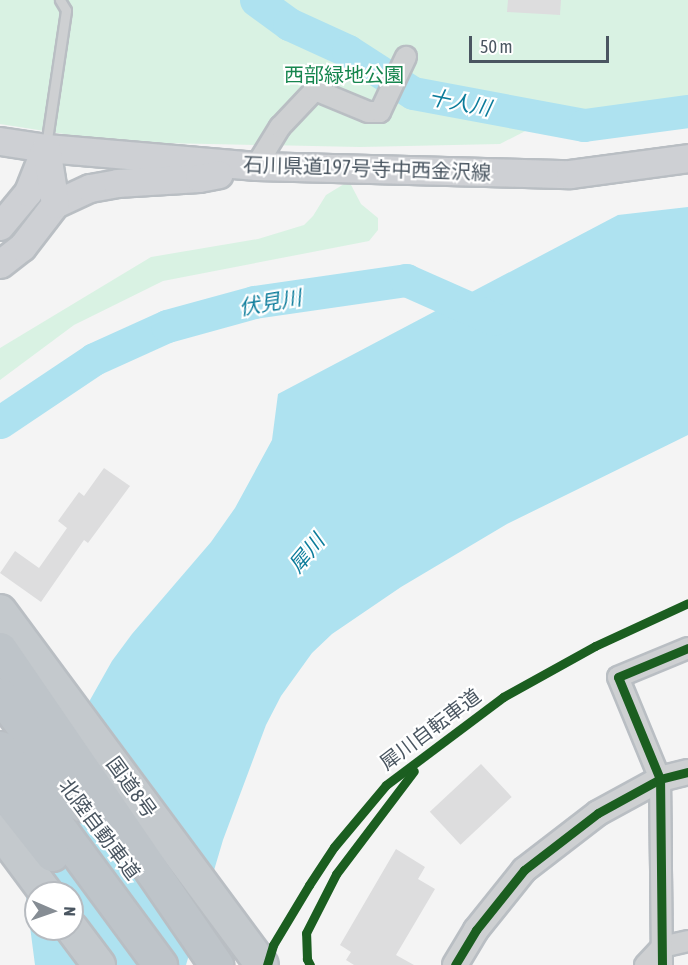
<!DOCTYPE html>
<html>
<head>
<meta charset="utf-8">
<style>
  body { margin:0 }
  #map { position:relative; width:688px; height:965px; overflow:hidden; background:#f4f4f4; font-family:"Asap Condensed","Noto Sans JP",sans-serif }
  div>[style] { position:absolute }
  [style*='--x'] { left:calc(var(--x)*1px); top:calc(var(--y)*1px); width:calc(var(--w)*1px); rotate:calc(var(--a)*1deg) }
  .green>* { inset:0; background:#d9f2e3 }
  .water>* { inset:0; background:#aee2f0 }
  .river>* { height:33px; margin:-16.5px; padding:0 16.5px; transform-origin:16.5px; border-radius:16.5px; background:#aee2f0 }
  .building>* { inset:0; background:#ddddde; transform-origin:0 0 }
  .roads { filter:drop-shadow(2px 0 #b9bec3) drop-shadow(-2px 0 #b9bec3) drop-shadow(0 2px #b9bec3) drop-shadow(0 -2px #b9bec3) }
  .service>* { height:9px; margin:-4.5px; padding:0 4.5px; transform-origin:4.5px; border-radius:4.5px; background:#ced0d2 }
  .minor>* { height:20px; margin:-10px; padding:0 10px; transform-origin:10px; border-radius:10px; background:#ced0d2 }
  .tertiary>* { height:24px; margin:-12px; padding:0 12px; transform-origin:12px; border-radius:12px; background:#ced0d2 }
  .secondary>* { height:27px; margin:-13.5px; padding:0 13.5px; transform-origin:13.5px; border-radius:13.5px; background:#ced0d4 }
  .trunk>* { height:32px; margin:-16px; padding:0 16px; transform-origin:16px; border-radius:16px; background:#c4c9cd }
  .motorway>* { height:33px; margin:-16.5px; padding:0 16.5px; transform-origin:16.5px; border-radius:16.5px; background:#bec4c9 }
  .cycleway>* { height:9px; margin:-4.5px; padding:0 4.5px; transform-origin:4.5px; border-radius:4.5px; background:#1b5e20 }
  span { translate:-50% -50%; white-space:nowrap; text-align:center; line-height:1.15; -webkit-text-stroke:4.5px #fff; paint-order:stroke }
  .park-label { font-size:20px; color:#17864f }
  .street-label { font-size:20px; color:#4a5661 }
  .water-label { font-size:21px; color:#0c7c9b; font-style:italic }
  .north { position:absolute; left:24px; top:881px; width:60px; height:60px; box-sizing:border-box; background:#fff; border:2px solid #b7bbc0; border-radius:50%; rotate:92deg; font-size:16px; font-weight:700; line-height:24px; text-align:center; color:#4a5661 }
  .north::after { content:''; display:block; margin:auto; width:21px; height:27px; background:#868d94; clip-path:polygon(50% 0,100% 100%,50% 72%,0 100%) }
  .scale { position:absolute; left:469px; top:36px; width:140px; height:27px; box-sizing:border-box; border:3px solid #4a5661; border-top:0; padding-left:8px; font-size:18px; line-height:21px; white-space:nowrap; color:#4a5661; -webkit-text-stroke:4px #fff; paint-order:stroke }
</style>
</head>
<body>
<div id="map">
  <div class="green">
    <i style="clip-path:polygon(0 0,688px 0,688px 103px,634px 109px,564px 111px,500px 144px,360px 147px,115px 142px,0 124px)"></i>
    <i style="clip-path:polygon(349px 181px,361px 204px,378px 218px,378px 230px,369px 241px,163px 281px,74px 325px,0 380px,0 348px,151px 257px,258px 239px,304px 225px,313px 216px,326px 195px)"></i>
  </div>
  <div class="water">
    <i style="clip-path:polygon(evenodd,688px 207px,688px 435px,507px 524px,401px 587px,332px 634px,312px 653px,281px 696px,266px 725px,223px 840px,186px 965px,35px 965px,26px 896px,90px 700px,112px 661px,132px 634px,211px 542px,235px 508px,272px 440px,278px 394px,618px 215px,688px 207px,36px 893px,72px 893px,72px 929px,36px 929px,36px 893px)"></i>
  </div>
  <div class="river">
    <i style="--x:256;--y:0;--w:41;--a:36"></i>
    <i style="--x:289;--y:24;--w:65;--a:24.6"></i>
    <i style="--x:348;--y:51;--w:77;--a:32.9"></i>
    <i style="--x:413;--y:93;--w:174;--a:10.6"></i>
    <i style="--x:584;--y:125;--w:105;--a:-7.7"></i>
    <i style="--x:0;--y:422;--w:113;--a:-33.8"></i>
    <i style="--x:94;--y:359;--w:80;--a:-24.3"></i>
    <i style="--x:167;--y:326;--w:90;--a:-15.4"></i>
    <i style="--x:254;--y:302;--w:154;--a:-8.2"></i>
    <i style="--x:406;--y:280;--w:96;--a:23.9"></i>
  </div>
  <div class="building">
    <i style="clip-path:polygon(508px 0,561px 0,560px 15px,507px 12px)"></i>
    <i style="clip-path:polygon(104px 468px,130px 486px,88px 543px,84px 540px,41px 602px,0 573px,15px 551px,39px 568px,67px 528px,58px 521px,79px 492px,84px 496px)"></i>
    <i style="left:481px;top:764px;width:45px;height:70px;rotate:47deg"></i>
    <i style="clip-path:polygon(396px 849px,425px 867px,418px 879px,435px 889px,396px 955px,414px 965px,354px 965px,346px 960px,351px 952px,340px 945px)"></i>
  </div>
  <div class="roads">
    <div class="service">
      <i style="--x:46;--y:146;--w:137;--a:-81.6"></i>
      <i style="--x:66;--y:10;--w:12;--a:-121"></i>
    </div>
    <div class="minor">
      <i style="--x:256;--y:166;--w:46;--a:-58.4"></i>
      <i style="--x:280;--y:127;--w:51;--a:-46.6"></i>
      <i style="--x:315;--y:90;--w:57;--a:22.5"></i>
      <i style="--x:368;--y:112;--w:12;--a:0"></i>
      <i style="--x:380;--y:112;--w:61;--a:-64.7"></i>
      <i style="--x:645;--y:965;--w:25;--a:-47"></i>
      <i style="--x:662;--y:947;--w:27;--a:-13"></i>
      <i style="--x:662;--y:965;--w:186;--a:-90.6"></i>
      <i style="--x:660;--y:779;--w:110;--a:-112.4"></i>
      <i style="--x:618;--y:677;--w:76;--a:-22.5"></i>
    </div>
    <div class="tertiary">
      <i style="--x:455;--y:965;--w:41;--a:-59"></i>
      <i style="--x:476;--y:930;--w:77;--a:-51.3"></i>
      <i style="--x:524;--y:870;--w:93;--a:-37.6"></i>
      <i style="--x:598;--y:813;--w:71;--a:-28.7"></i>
      <i style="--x:660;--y:779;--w:29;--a:-14"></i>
    </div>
    <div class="secondary">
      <i style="--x:0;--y:141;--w:47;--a:8.7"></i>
      <i style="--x:46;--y:148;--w:211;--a:4.9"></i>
      <i style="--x:256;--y:166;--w:314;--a:1.5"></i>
      <i style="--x:570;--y:174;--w:119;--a:-7.7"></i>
      <i style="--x:55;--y:204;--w:38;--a:-25"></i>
      <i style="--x:90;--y:188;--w:27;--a:-10"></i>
      <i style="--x:117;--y:183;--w:82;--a:-3.5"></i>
      <i style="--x:199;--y:178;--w:20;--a:-11"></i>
      <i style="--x:0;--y:226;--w:44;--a:-50.5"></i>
      <i style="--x:28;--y:192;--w:46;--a:-68.4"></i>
      <i style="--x:0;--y:264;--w:28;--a:-38"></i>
      <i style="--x:22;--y:247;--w:54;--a:-52.5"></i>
      <i style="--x:55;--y:204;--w:57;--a:-99.1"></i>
    </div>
    <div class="trunk">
      <i style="--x:0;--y:611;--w:440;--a:53.5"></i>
      <i style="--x:0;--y:831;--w:77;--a:53.4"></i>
      <i style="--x:72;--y:929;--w:45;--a:53.1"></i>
    </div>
    <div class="motorway">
      <i style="--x:0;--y:649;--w:383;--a:55.6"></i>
      <i style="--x:0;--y:695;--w:136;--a:53.4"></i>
      <i style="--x:0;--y:748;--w:270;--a:53.6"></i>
      <i style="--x:0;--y:788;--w:84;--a:51.8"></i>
    </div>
  </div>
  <div class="cycleway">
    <i style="--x:267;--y:965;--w:21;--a:-73"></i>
    <i style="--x:273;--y:945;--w:70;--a:-59"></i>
    <i style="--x:309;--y:885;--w:45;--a:-56.7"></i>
    <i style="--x:334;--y:847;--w:81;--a:-50"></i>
    <i style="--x:386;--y:785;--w:146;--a:-36.9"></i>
    <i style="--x:503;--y:697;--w:105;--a:-29"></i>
    <i style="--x:595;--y:646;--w:102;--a:-24.8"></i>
    <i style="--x:310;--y:965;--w:7;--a:-117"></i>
    <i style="--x:307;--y:959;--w:26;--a:-92"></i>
    <i style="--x:306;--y:933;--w:66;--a:-63"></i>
    <i style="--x:336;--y:874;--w:129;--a:-52.9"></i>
    <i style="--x:455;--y:965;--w:41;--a:-59"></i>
    <i style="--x:476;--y:930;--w:77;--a:-51.3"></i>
    <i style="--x:524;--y:870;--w:93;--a:-37.6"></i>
    <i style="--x:598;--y:813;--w:71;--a:-28.7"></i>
    <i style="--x:660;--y:779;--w:29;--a:-14"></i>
    <i style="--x:662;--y:965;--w:186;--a:-90.6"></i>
    <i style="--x:660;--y:779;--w:110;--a:-112.4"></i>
    <i style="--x:618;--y:677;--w:76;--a:-22.5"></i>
  </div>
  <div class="park-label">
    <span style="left:344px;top:74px">西部緑地公園</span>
  </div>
  <div class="street-label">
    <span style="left:367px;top:168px;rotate:2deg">石川県道197号寺中西金沢線</span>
    <span style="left:430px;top:729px;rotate:-37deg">犀川自転車道</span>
    <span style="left:132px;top:787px;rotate:54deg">国道8号</span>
    <span style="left:100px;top:829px;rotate:53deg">北陸自動車道</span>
  </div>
  <div class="water-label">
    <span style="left:460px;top:102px;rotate:11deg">十人川</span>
    <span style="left:270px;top:302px;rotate:-10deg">伏見川</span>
    <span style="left:306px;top:553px;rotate:-50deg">犀川</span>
  </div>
  <div class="north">N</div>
  <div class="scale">50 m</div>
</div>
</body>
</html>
